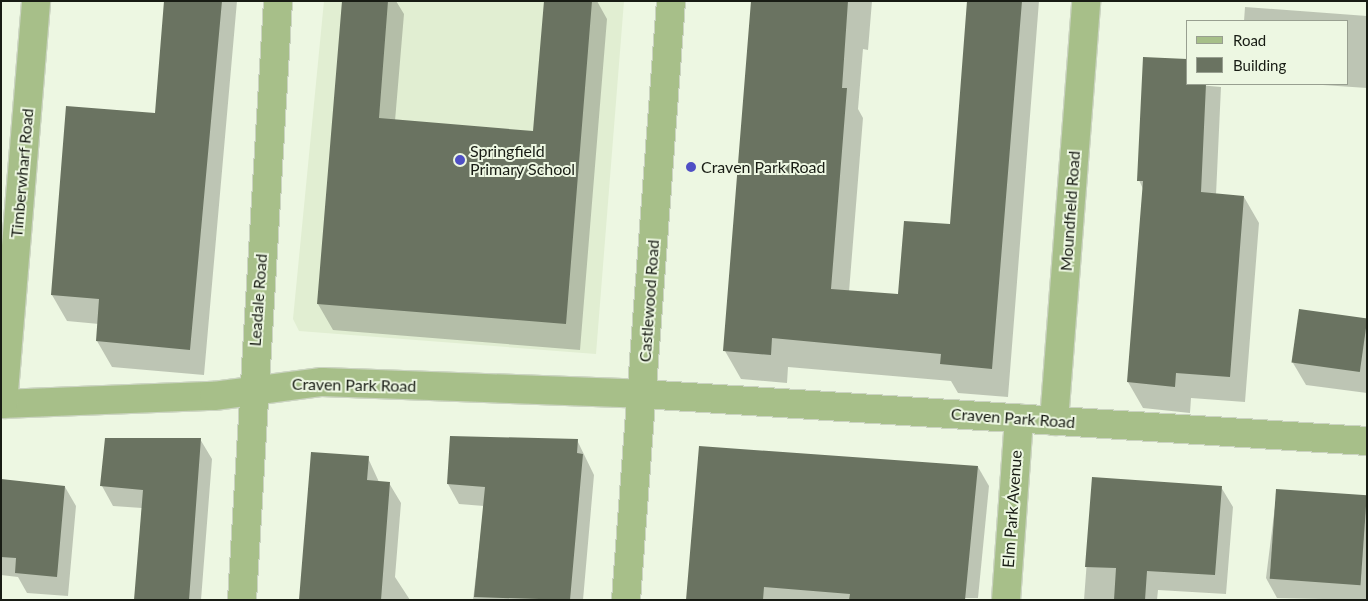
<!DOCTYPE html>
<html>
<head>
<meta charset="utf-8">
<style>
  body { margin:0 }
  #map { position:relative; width:1368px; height:601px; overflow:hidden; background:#edf7e2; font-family:Lato,sans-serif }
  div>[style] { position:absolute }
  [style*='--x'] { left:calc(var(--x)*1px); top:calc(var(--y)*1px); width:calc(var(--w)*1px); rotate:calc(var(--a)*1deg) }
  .built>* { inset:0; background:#e1eed2 }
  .shadow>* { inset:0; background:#0003 }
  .building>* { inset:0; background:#6a7361; transform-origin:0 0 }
  .roads { filter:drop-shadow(1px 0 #cbd4c1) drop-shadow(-1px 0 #cbd4c1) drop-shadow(0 1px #cbd4c1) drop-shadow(0 -1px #cbd4c1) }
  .minor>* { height:28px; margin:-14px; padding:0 14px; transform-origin:14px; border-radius:14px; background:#a7bf89 }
  .dots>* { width:14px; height:14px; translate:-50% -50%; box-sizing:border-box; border:2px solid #edf7e2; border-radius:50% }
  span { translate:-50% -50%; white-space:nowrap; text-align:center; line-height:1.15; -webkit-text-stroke:4px #edf7e2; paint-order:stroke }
  .poi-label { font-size:16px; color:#181c14 }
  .left { translate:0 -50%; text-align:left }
  .street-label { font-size:16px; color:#181c14 }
  .frame { position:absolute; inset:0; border:2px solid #181c14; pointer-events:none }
  .legend { position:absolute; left:1186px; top:20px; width:162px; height:65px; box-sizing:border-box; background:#edf7e2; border:1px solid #989f90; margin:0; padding:6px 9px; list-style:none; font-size:15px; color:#181c14 }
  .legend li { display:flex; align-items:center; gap:10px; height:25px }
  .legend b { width:25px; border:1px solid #989f90 }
</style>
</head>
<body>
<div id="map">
  <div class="built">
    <i style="clip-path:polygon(324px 1px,624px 1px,596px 354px,299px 331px,293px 319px)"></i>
  </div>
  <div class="shadow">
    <i style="clip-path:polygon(165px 1px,237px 1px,204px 375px,112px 367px,97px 341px,99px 324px,67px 321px,52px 295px,156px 115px)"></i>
    <i style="clip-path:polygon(343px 1px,396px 1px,404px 14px,395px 121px,534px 132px,545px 1px,597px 1px,607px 19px,580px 350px,333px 330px,318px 304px)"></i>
    <i style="clip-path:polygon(752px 1px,872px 1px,868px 50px,863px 49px,858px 109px,863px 118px,849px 292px,899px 296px,951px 226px,968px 1px,1039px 1px,1008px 397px,958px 393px,951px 381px,788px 367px,787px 383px,741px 379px,725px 351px)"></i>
    <i style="clip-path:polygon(1245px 7px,1367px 16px,1367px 88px,1308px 84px,1347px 84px,1347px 21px,1244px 21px)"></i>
    <i style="clip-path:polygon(1187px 84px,1221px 87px,1216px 195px,1244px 197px,1259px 223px,1245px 402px,1191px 398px,1190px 413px,1143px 408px,1128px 382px,1143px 189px,1139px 180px)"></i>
    <i style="clip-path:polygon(1367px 320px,1367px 393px,1306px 385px,1293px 363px)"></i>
    <i style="clip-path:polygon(200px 439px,212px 459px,201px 600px,135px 600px,142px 508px,113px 506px,102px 486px,107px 440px)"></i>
    <i style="clip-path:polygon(577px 440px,594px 475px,583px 600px,473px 600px,484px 506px,459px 504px,448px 484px)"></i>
    <i style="clip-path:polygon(368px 458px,379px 482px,389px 483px,401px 503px,395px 577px,410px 600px,300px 600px)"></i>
    <i style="clip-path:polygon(978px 467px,989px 486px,978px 598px,687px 600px)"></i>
    <i style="clip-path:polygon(1093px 479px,1221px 487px,1233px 507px,1226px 594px,1158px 590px,1157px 600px,1084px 600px)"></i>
    <i style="clip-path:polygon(1px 481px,65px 487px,76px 506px,68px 596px,27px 593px,18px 577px,1px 575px)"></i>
    <i style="clip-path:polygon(1277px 490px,1367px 496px,1367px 600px,1277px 598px,1266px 578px)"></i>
  </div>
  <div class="building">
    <i style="clip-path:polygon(164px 1px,222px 1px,190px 350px,96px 341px,99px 299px,51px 295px,66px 106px,155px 113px)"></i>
    <i style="clip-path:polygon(342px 1px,388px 1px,379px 118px,533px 131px,544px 1px,592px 1px,566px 324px,317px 304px)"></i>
    <i style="clip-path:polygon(751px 1px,848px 1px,842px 88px,847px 88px,831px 289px,898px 294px,904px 221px,950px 224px,967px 1px,1022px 1px,992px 369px,940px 364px,941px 354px,772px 338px,771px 355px,723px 351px)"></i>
    <i style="clip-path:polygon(1143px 57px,1187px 59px,1187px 84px,1206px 84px,1201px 192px,1244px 196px,1230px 377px,1176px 373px,1175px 387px,1127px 382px,1143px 181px,1137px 181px)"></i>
    <i style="left:1299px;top:309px;width:69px;height:54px;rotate:8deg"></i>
    <i style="clip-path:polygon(450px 436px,578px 439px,577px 453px,583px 454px,570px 600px,474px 597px,485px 487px,447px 484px)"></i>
    <i style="clip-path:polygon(105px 438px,201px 438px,189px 600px,134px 600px,143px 490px,100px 486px)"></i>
    <i style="clip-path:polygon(699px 446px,978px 466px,965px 600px,849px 600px,850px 594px,764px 587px,763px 600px,686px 600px)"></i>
    <i style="clip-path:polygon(311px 452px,369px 456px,367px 480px,390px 482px,381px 600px,299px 600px)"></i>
    <i style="clip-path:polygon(1092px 477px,1222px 486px,1215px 575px,1147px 571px,1145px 600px,1114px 600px,1116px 568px,1085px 567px)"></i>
    <i style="clip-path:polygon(1px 479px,65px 486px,57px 577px,15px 573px,16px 558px,1px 557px)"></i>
    <i style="left:1276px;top:489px;width:91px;height:90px;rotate:4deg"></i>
  </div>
  <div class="roads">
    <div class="minor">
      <i style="--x:1;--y:404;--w:213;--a:-2.2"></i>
      <i style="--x:214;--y:396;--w:109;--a:-7.4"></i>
      <i style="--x:322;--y:382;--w:320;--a:2.1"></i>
      <i style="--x:642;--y:394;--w:727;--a:3.71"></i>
      <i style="--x:3;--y:404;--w:404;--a:-85.3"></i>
      <i style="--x:1054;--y:421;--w:421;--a:-85.6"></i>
      <i style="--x:242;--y:600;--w:600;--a:-86.56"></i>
      <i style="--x:626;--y:600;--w:601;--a:-85.7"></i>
      <i style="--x:1006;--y:600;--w:182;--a:-85.9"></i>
    </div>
  </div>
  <div class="dots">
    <i style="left:460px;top:160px;background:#4f4fc5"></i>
    <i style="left:691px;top:167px;background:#4f4fc5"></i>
  </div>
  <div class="poi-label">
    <span class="left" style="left:470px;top:160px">Springfield<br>Primary School</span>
    <span class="left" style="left:701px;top:167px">Craven Park Road</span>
  </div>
  <div class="street-label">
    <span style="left:22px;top:173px;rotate:-85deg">Timberwharf Road</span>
    <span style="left:1070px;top:211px;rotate:-86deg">Moundfield Road</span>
    <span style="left:258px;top:300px;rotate:-86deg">Leadale Road</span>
    <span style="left:649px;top:301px;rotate:-86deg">Castlewood Road</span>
    <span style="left:354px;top:385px;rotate:1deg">Craven Park Road</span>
    <span style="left:1013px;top:418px;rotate:4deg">Craven Park Road</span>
    <span style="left:1012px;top:509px;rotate:-86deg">Elm Park Avenue</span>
  </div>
  <div class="frame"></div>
  <ul class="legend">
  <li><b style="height:6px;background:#a7bf89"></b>Road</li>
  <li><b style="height:14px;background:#6a7361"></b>Building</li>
  </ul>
</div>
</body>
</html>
